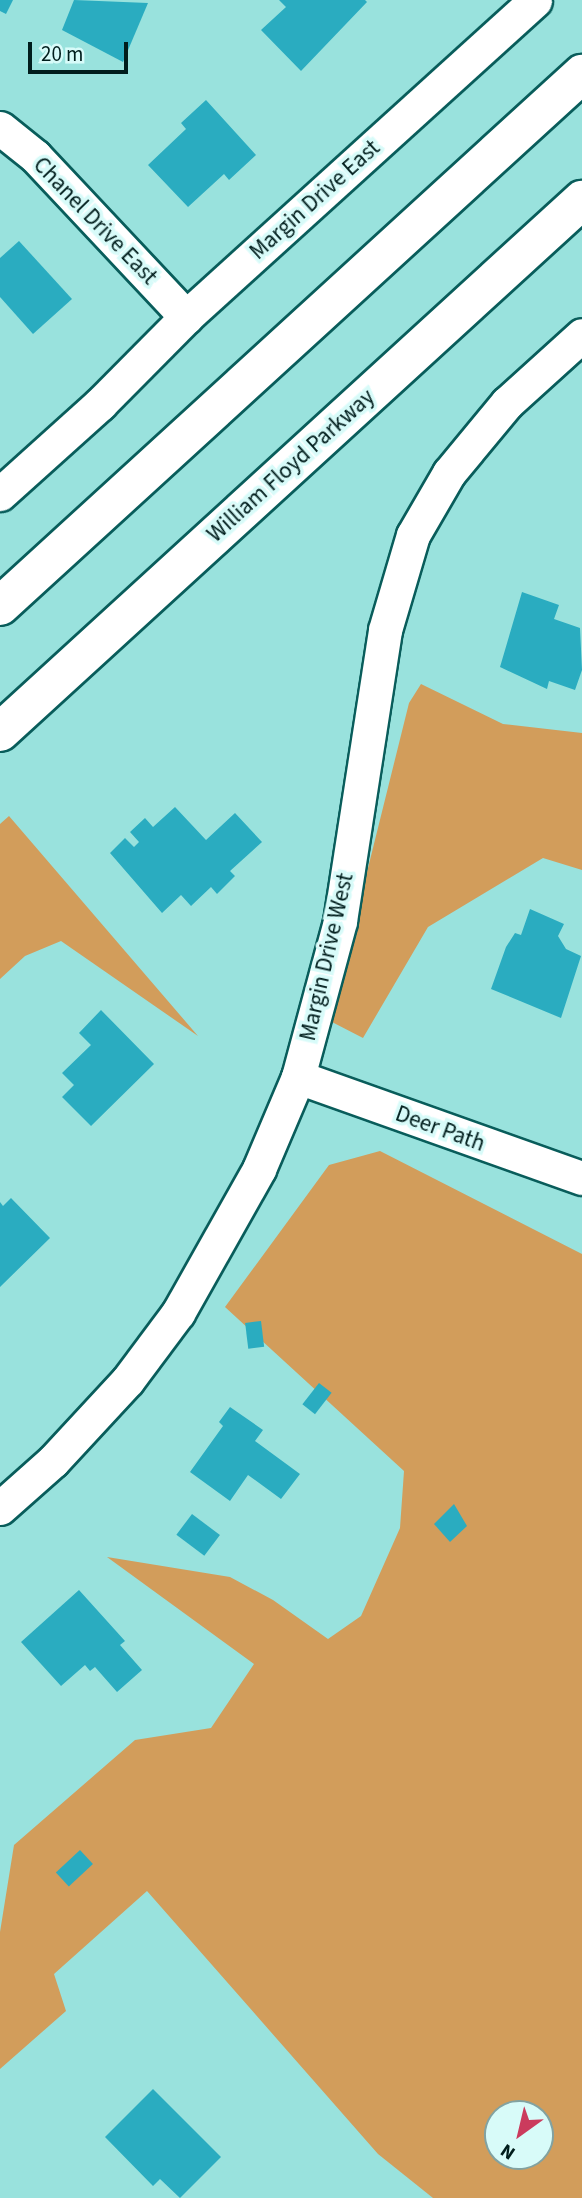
<!DOCTYPE html>
<html>
<head>
<meta charset="utf-8">
<style>
  body { margin:0 }
  #map { position:relative; width:582px; height:2198px; overflow:hidden; background:#99e2dd; font-family:"Source Sans 3",sans-serif }
  div>[style] { position:absolute }
  [style*='--x'] { left:calc(var(--x)*1px); top:calc(var(--y)*1px); width:calc(var(--w)*1px); rotate:calc(var(--a)*1deg) }
  .green>* { inset:0; background:#d29d5b }
  .building>* { inset:0; background:#2aacc0; transform-origin:0 0 }
  .roads { filter:drop-shadow(2px 0 #095d5b) drop-shadow(-2px 0 #095d5b) drop-shadow(0 2px #095d5b) drop-shadow(0 -2px #095d5b) }
  .minor>* { height:33px; margin:-16.5px; padding:0 16.5px; transform-origin:16.5px; border-radius:16.5px; background:#fff }
  .highway>* { height:38px; margin:-19px; padding:0 19px; transform-origin:19px; border-radius:19px; background:#fff }
  span { translate:-50% -50%; white-space:nowrap; text-align:center; line-height:1.15; -webkit-text-stroke:7px #d8fbf9; paint-order:stroke }
  .street-label { font-size:23px; color:#001d1c }
  .north { position:absolute; left:484px; top:2100px; width:70px; height:70px; box-sizing:border-box; background:#d8fbf9; border:2px solid #82a2a1; border-radius:50%; rotate:214deg; font-size:19px; font-weight:700; line-height:28px; text-align:center; color:#001d1c }
  .north::after { content:''; display:block; margin:auto; width:24px; height:32px; background:#cb3b5d; clip-path:polygon(50% 0,100% 100%,50% 72%,0 100%) }
  .scale { position:absolute; left:28px; top:42px; width:100px; height:32px; box-sizing:border-box; border:4px solid #001d1c; border-top:0; padding-left:9px; font-size:21px; line-height:24px; white-space:nowrap; color:#001d1c; -webkit-text-stroke:5px #d8fbf9; paint-order:stroke }
</style>
</head>
<body>
<div id="map">
  <div class="green">
    <i style="clip-path:polygon(421px 684px,503px 724px,582px 733px,582px 870px,543px 858px,428px 927px,363px 1038px,330px 1021px,409px 703px)"></i>
    <i style="clip-path:polygon(9px 816px,198px 1036px,61px 941px,25px 956px,0 979px,0 824px)"></i>
    <i style="clip-path:polygon(evenodd,380px 1151px,582px 1254px,582px 2198px,433px 2198px,378px 2154px,147px 1891px,54px 1974px,66px 2011px,0 2069px,0 1932px,14px 1845px,135px 1740px,211px 1728px,254px 1664px,107px 1557px,230px 1577px,273px 1600px,328px 1639px,361px 1616px,400px 1528px,404px 1471px,225px 1307px,329px 1165px,380px 1151px,498px 2114px,540px 2114px,540px 2156px,498px 2156px,498px 2114px)"></i>
  </div>
  <div class="building">
    <i style="clip-path:polygon(0 0,13px 0,6px 14px,0 11px)"></i>
    <i style="clip-path:polygon(74px 0,148px 3px,123px 62px,62px 30px)"></i>
    <i style="clip-path:polygon(279px 0,365px 0,367px 2px,301px 71px,261px 30px,286px 7px)"></i>
    <i style="clip-path:polygon(206px 100px,256px 155px,229px 180px,224px 174px,188px 207px,148px 165px,186px 129px,181px 123px)"></i>
    <i style="clip-path:polygon(19px 241px,72px 299px,33px 334px,0 297px,0 258px)"></i>
    <i style="clip-path:polygon(522px 592px,559px 605px,554px 619px,580px 628px,582px 670px,575px 690px,549px 681px,547px 689px,500px 667px)"></i>
    <i style="clip-path:polygon(175px 807px,206px 840px,235px 813px,262px 842px,230px 871px,235px 876px,217px 894px,211px 887px,191px 906px,181px 895px,162px 913px,110px 853px,125px 838px,134px 847px,139px 842px,130px 832px,145px 818px,153px 827px)"></i>
    <i style="clip-path:polygon(530px 909px,564px 924px,558px 936px,566px 949px,581px 956px,561px 1018px,491px 989px,506px 947px,515px 933px,521px 935px)"></i>
    <i style="clip-path:polygon(101px 1010px,154px 1064px,91px 1126px,62px 1097px,74px 1085px,62px 1073px,91px 1045px,79px 1033px)"></i>
    <i style="clip-path:polygon(11px 1198px,50px 1238px,0 1287px,0 1202px,3px 1206px)"></i>
    <i style="left:261px;top:1321px;width:26px;height:16px;rotate:83deg"></i>
    <i style="left:319px;top:1383px;width:16px;height:27px;rotate:38deg"></i>
    <i style="clip-path:polygon(230px 1407px,263px 1430px,255px 1441px,300px 1474px,281px 1499px,248px 1475px,230px 1501px,190px 1472px,223px 1426px,219px 1422px)"></i>
    <i style="clip-path:polygon(454px 1504px,467px 1526px,450px 1542px,434px 1524px)"></i>
    <i style="left:192px;top:1514px;width:35px;height:26px;rotate:37deg"></i>
    <i style="clip-path:polygon(79px 1590px,125px 1641px,120px 1645px,142px 1670px,117px 1692px,95px 1667px,90px 1671px,85px 1665px,61px 1686px,21px 1642px)"></i>
    <i style="left:80px;top:1850px;width:19px;height:33px;rotate:47deg"></i>
    <i style="clip-path:polygon(153px 2089px,221px 2157px,180px 2198px,160px 2179px,153px 2186px,105px 2137px)"></i>
  </div>
  <div class="roads">
    <div class="minor">
      <i style="--x:0;--y:128;--w:45;--a:38.7"></i>
      <i style="--x:35;--y:156;--w:221;--a:46.8"></i>
      <i style="--x:0;--y:494;--w:135;--a:-42"></i>
      <i style="--x:100;--y:404;--w:122;--a:-45.3"></i>
      <i style="--x:186;--y:317;--w:471;--a:-42.2"></i>
      <i style="--x:298;--y:1077;--w:301;--a:19.6"></i>
      <i style="--x:0;--y:1508;--w:71;--a:-41.6"></i>
      <i style="--x:53;--y:1461;--w:110;--a:-47.2"></i>
      <i style="--x:128;--y:1380;--w:84;--a:-53.3"></i>
      <i style="--x:178;--y:1313;--w:165;--a:-60.6"></i>
      <i style="--x:259;--y:1169;--w:100;--a:-67"></i>
      <i style="--x:298;--y:1077;--w:162;--a:-74.9"></i>
      <i style="--x:340;--y:921;--w:294;--a:-81.2"></i>
      <i style="--x:385;--y:630;--w:99;--a:-73.6"></i>
      <i style="--x:413;--y:535;--w:72;--a:-59.9"></i>
      <i style="--x:449;--y:473;--w:91;--a:-50.4"></i>
      <i style="--x:507;--y:403;--w:101;--a:-42.2"></i>
    </div>
    <div class="highway">
      <i style="--x:0;--y:606;--w:789;--a:-42.43"></i>
      <i style="--x:0;--y:732;--w:789;--a:-42.43"></i>
    </div>
  </div>
  <div class="street-label">
    <span style="left:315px;top:200px;rotate:-42deg">Margin Drive East</span>
    <span style="left:95px;top:221px;rotate:46deg">Chanel Drive East</span>
    <span style="left:291px;top:466px;rotate:-42deg">William Floyd Parkway</span>
    <span style="left:327px;top:957px;rotate:-77deg">Margin Drive West</span>
    <span style="left:440px;top:1129px;rotate:20deg">Deer Path</span>
  </div>
  <div class="north">N</div>
  <div class="scale">20 m</div>
</div>
</body>
</html>
